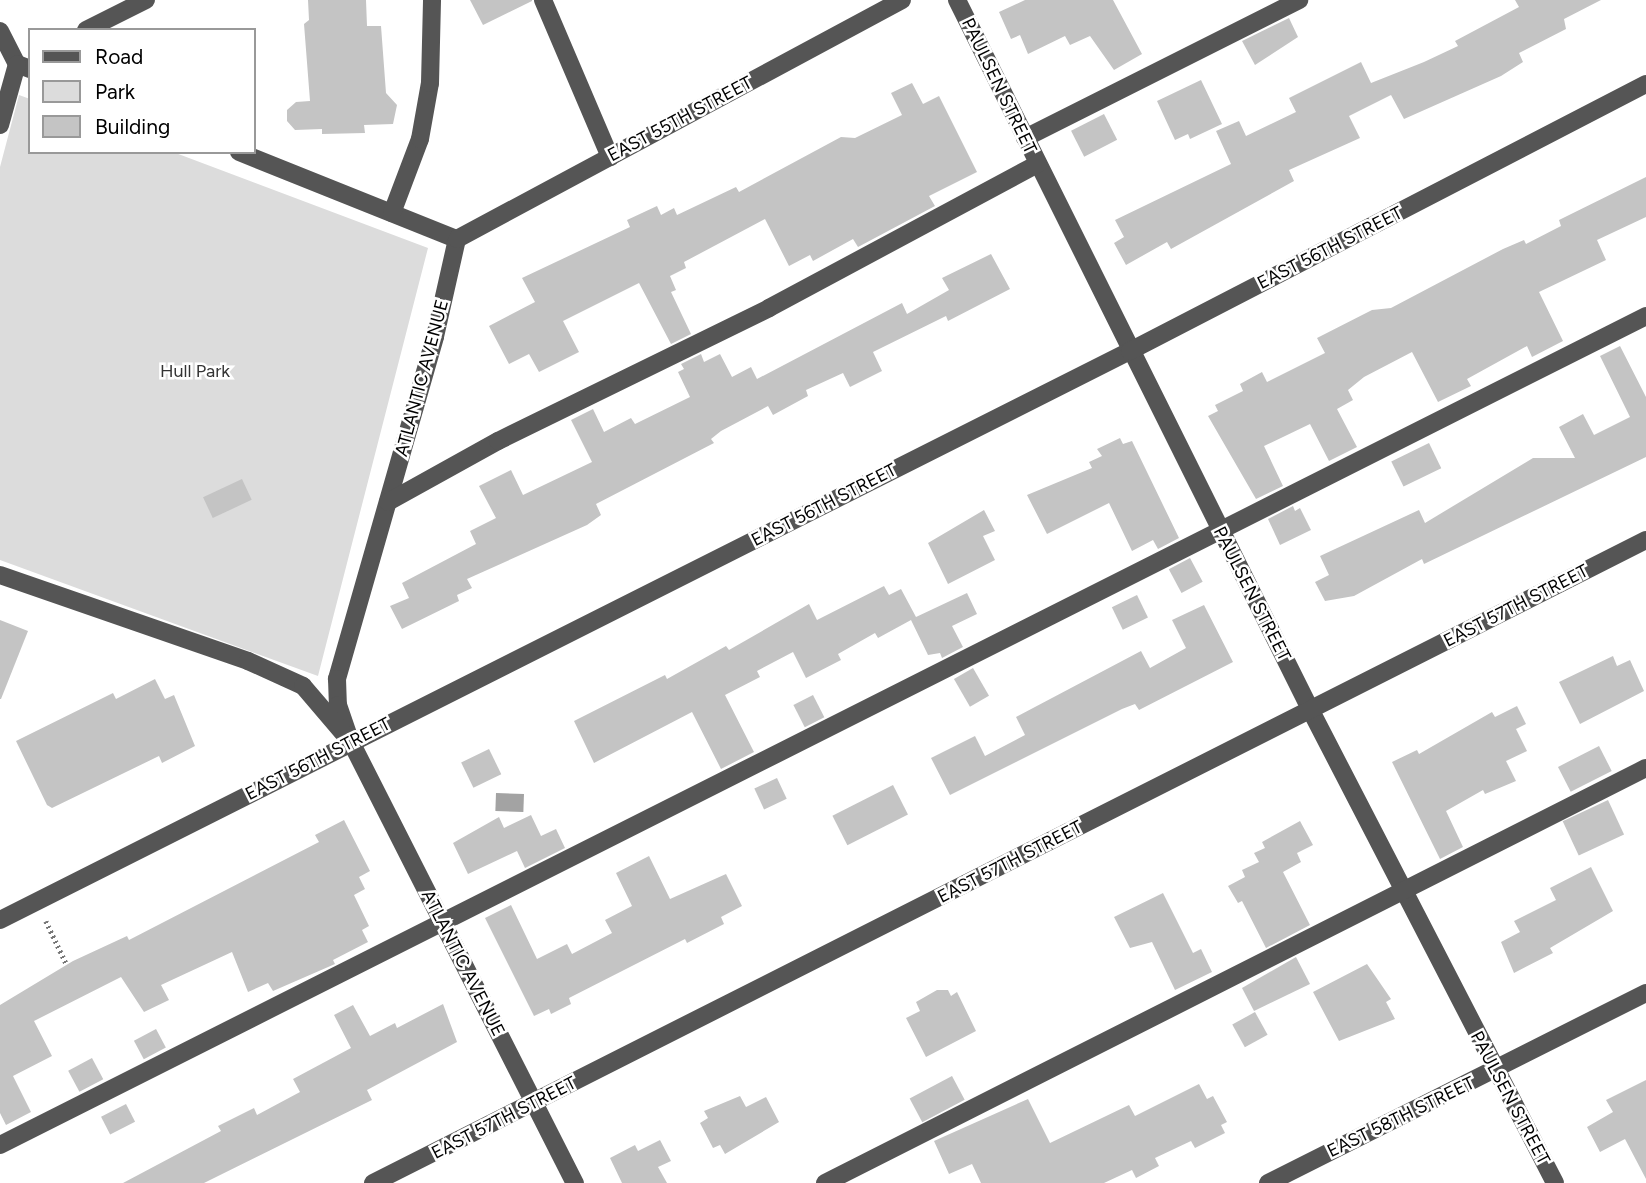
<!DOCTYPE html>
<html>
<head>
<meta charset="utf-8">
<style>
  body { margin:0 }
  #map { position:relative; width:1646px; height:1183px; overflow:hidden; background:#fff; font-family:Figtree,sans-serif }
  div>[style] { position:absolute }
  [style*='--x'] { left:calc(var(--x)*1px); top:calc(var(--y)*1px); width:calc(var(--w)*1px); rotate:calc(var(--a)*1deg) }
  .green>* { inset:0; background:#dcdcdc }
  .water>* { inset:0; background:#a3a3a3; transform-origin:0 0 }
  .building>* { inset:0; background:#c4c4c4; transform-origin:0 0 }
  .path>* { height:4.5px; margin-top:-2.25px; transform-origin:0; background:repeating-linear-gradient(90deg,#777 0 2px,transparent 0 5.5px) }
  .minor>* { height:18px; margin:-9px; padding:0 9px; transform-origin:9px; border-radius:9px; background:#555 }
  span { translate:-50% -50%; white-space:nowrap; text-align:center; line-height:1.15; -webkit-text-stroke:5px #fff; paint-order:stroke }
  .street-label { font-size:18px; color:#000 }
  .park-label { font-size:18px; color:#333 }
  .legend { position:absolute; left:28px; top:28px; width:228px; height:126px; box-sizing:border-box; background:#fff; border:2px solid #999; margin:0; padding:9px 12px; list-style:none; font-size:21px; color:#000 }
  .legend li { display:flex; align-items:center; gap:14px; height:35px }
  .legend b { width:35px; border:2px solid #999 }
</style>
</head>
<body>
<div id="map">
  <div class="green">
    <i style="clip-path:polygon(19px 95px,30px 99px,30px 152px,173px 152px,428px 248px,318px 676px,0 560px,0 167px)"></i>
  </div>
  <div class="water">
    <i style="left:496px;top:793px;width:28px;height:18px;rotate:2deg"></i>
  </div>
  <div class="building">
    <i style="clip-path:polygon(308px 0,366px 0,367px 26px,381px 26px,386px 93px,397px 105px,393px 124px,364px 125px,365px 133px,322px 134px,322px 129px,295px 130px,287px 121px,287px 110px,296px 102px,310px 101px,304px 24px,309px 20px)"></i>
    <i style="clip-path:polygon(470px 0,532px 0,532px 1px,483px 25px)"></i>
    <i style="clip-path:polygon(1025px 0,1113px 0,1142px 54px,1114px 70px,1090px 36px,1070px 45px,1065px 36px,1028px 54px,1020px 35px,1011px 39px,999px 12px)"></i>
    <i style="clip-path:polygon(1515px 0,1601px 0,1564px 19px,1566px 29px,1519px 53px,1523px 62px,1501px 76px,1404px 119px,1391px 95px,1349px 116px,1360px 138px,1289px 170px,1294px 181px,1171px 249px,1167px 242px,1126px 265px,1114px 243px,1124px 237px,1115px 220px,1231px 164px,1216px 131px,1239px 121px,1246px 136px,1296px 112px,1289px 98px,1361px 62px,1371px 83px,1424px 62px,1458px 46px,1455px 41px,1519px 7px)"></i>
    <i style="clip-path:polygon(1289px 18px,1298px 37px,1255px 65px,1242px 41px)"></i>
    <i style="clip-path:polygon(1201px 80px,1222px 124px,1190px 139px,1188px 134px,1175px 140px,1157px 101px)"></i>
    <i style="clip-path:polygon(912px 83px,923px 104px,939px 96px,977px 172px,929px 196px,935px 206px,858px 247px,853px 239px,813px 261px,810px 255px,789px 266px,765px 219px,684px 262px,686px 268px,670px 276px,676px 290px,671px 292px,691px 334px,671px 344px,639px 283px,563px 321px,579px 352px,539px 372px,529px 354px,509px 364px,489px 326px,535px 302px,522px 278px,630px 227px,627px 220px,657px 206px,661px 215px,674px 208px,677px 215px,736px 187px,739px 192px,841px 137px,855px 138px,902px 115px,891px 93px)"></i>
    <i style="left:1104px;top:114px;width:29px;height:37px;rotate:63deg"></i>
    <i style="clip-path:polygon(1646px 177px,1646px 217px,1597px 240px,1606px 260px,1539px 292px,1563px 341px,1532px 357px,1527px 346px,1467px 379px,1471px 386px,1438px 402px,1412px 352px,1364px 377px,1348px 390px,1353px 400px,1337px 409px,1357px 447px,1329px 461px,1310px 424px,1264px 446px,1283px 486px,1256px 499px,1208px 416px,1218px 411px,1215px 405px,1243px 391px,1240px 384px,1262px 372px,1267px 382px,1325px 353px,1317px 338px,1372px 310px,1391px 308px,1503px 249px,1524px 240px,1526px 244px,1561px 226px,1559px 220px)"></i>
    <i style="clip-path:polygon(991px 254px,1010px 289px,948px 321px,946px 316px,873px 352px,882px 371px,850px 387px,843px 373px,806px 390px,808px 396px,773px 415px,768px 406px,721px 431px,711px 439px,714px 443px,596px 504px,601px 515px,587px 525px,467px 579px,472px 588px,457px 595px,459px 601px,402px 629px,390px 606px,409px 598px,402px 583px,476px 544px,470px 531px,496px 518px,479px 486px,511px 470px,523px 495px,592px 462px,571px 420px,593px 409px,604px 432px,631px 418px,635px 424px,690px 397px,678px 372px,684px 369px,681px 364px,701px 354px,704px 362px,720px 354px,732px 377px,751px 367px,757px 379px,902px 303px,907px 314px,949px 290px,942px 278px)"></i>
    <i style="clip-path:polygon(1620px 346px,1646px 397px,1646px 457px,1424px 564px,1422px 559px,1354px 596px,1325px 601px,1315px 582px,1329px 575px,1320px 556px,1419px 510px,1425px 523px,1533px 458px,1575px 458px,1559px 427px,1583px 414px,1594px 435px,1630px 417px,1600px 356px)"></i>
    <i style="clip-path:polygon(1120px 438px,1123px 444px,1132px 441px,1179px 538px,1158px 549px,1153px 540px,1132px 551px,1109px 503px,1047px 534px,1027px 495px,1092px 468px,1089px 462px,1102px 456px,1097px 449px)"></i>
    <i style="left:1429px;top:443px;width:28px;height:42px;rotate:64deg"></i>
    <i style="left:242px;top:479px;width:23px;height:43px;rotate:65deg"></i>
    <i style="clip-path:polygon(1293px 506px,1295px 511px,1300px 508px,1311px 530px,1280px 545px,1268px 519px)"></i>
    <i style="clip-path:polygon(984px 510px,995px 531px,983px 536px,995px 560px,948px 584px,928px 543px)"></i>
    <i style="left:1190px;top:558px;width:27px;height:24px;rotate:62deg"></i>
    <i style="clip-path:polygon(884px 586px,889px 595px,901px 589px,916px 617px,967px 593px,977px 614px,952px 626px,963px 647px,942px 658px,940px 653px,928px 655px,911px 620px,878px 638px,875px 633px,838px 654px,841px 660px,806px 678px,793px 652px,757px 671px,760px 677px,725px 695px,754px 752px,721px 769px,692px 712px,594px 763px,574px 721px,665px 675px,667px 679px,726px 646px,729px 650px,809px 604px,817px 620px)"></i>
    <i style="left:1137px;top:595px;width:25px;height:28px;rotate:64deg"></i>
    <i style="clip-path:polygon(1204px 605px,1233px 662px,1139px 710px,1135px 704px,1122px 709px,950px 795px,931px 758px,975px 736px,985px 756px,1025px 735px,1016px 717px,1141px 651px,1150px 668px,1186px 648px,1172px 620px)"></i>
    <i style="clip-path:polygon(0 620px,28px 631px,1px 699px,0 699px)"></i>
    <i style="clip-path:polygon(1613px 656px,1617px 666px,1630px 660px,1644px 691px,1580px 724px,1559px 682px)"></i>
    <i style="left:973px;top:668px;width:32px;height:22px;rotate:60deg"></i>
    <i style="clip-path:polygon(155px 679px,165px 699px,174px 695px,195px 746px,162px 763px,159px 756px,52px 808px,47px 805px,16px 741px,113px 693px,116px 699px)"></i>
    <i style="left:813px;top:695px;width:25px;height:22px;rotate:63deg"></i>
    <i style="clip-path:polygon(1517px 706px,1526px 724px,1516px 729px,1527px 751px,1506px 761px,1516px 781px,1485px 794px,1483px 790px,1446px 811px,1463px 847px,1440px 859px,1392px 762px,1417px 750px,1419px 754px,1492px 712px,1495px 717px)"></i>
    <i style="left:1599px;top:746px;width:28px;height:46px;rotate:63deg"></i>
    <i style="left:489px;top:749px;width:28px;height:31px;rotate:64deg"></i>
    <i style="left:777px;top:778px;width:23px;height:25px;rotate:65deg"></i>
    <i style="left:893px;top:785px;width:33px;height:68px;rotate:63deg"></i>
    <i style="left:1608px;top:800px;width:38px;height:50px;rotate:65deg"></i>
    <i style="clip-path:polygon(531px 815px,541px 836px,556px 829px,565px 848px,525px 868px,517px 851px,468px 874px,453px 843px,499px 817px,504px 828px)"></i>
    <i style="clip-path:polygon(344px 820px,370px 871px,359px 877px,365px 889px,354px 895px,369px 926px,362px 930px,368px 942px,333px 960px,335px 964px,273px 991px,268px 983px,248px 992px,232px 952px,161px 985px,169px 1000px,144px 1012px,121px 977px,34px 1021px,52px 1056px,13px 1076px,31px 1112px,6px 1125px,0 1113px,0 1005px,73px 961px,127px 936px,129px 940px,319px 842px,315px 835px)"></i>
    <i style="clip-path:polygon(1300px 821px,1313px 845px,1297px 853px,1301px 862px,1283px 872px,1310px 925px,1266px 948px,1242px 901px,1238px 903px,1228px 886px,1245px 877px,1242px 870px,1259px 862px,1254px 853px,1265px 848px,1262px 842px)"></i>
    <i style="clip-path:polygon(649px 856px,670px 899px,726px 874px,742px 906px,721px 917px,724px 924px,687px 943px,685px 939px,569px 998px,571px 1004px,551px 1014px,549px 1009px,534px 1016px,485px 918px,511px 905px,537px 959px,567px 944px,572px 954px,612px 933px,605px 920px,632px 906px,616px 873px)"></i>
    <i style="clip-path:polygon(1591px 867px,1613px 911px,1550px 948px,1553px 953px,1514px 973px,1501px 942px,1520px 932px,1514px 921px,1556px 900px,1550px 888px)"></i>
    <i style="clip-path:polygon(1163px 893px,1193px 953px,1201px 949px,1212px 972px,1175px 990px,1152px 942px,1130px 948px,1114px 917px)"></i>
    <i style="clip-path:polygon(1296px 957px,1310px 984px,1254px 1011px,1242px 988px)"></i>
    <i style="clip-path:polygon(1367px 964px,1391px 999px,1386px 1002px,1395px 1019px,1339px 1041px,1313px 992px)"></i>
    <i style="clip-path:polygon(937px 990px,948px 990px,951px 996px,957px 992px,976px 1031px,926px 1057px,906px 1018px,920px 1011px,916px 1002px)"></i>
    <i style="clip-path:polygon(443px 1004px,457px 1042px,367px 1090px,372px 1100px,204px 1183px,123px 1183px,221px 1131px,218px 1126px,254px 1108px,257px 1115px,300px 1092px,293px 1079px,351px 1048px,334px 1015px,353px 1005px,370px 1036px,395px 1023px,397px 1028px)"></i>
    <i style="left:1255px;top:1012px;width:26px;height:26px;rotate:61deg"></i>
    <i style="left:156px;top:1029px;width:21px;height:25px;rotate:62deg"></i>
    <i style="left:92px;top:1058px;width:24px;height:27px;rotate:62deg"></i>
    <i style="left:952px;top:1076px;width:27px;height:48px;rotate:62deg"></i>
    <i style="clip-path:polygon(1646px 1080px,1646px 1179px,1625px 1139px,1600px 1152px,1587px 1127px,1613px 1112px,1606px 1100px)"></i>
    <i style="clip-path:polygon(1199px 1084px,1207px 1099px,1213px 1096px,1227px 1122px,1221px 1125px,1225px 1133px,1195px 1148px,1191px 1141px,1155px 1158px,1159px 1166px,1136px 1178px,1132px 1170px,1104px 1183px,981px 1183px,972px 1164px,949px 1174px,934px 1141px,1028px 1099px,1050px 1143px,1129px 1105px,1135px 1116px)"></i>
    <i style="clip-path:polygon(740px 1096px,746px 1107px,766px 1097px,779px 1122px,725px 1154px,720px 1145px,713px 1148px,700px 1123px,708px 1118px,704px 1111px)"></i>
    <i style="left:126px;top:1104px;width:20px;height:28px;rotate:63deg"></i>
    <i style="clip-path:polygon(660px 1140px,671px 1161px,658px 1167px,667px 1183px,622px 1183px,610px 1158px,635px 1145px,638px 1151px)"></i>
  </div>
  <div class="path">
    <i style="--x:46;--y:921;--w:49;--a:64.5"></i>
  </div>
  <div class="minor">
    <i style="--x:543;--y:0;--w:171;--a:66.9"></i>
    <i style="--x:957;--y:0;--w:794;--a:63.53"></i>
    <i style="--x:1311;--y:711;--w:531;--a:62.66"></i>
    <i style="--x:86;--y:30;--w:67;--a:-26.6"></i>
    <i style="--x:0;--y:31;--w:37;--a:63"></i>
    <i style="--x:17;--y:64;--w:14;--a:21"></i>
    <i style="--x:0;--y:125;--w:63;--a:-74.4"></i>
    <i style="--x:1025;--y:138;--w:307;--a:-26.7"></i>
    <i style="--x:239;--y:152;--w:235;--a:21.8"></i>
    <i style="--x:392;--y:213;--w:79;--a:-69.3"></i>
    <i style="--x:420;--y:139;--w:57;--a:-79.9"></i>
    <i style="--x:430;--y:83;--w:83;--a:-88.6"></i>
    <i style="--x:457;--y:239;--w:100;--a:102.7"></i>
    <i style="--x:435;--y:337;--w:356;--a:106"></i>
    <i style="--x:337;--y:679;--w:26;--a:88"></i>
    <i style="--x:338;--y:705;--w:39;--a:71"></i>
    <i style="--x:351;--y:742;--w:495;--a:63.1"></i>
    <i style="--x:457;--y:239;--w:505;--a:-28.24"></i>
    <i style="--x:388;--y:502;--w:126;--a:-29"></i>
    <i style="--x:498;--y:441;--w:302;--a:-26.1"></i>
    <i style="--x:769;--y:308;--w:305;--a:-28.2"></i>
    <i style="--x:0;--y:575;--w:262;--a:19.1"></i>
    <i style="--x:248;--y:661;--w:60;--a:24.4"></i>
    <i style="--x:303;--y:686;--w:63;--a:49.5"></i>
    <i style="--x:0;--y:920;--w:1265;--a:-26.73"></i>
    <i style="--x:1130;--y:351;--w:581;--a:-27.36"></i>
    <i style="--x:0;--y:1145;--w:1843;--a:-26.73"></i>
    <i style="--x:373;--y:1183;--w:1426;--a:-26.8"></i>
    <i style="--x:825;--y:1183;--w:920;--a:-26.82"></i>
    <i style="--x:1268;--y:1183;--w:423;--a:-26.7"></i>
  </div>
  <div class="street-label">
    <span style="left:999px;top:86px;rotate:64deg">PAULSEN STREET</span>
    <span style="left:680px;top:119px;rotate:-28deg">EAST 55TH STREET</span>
    <span style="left:1330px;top:248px;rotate:-27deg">EAST 56TH STREET</span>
    <span style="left:422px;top:378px;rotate:-75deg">ATLANTIC AVENUE</span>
    <span style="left:824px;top:505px;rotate:-27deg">EAST 56TH STREET</span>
    <span style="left:1252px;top:594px;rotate:63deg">PAULSEN STREET</span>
    <span style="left:1516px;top:606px;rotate:-27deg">EAST 57TH STREET</span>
    <span style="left:318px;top:759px;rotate:-27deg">EAST 56TH STREET</span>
    <span style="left:1010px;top:862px;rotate:-27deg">EAST 57TH STREET</span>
    <span style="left:463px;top:963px;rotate:63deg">ATLANTIC AVENUE</span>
    <span style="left:1510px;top:1098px;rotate:62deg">PAULSEN STREET</span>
    <span style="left:1401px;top:1117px;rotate:-26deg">EAST 58TH STREET</span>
    <span style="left:504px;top:1118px;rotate:-27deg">EAST 57TH STREET</span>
  </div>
  <div class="park-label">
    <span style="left:195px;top:371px">Hull Park</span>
  </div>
  <ul class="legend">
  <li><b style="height:9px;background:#555"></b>Road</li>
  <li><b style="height:19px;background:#dcdcdc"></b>Park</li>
  <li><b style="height:19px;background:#c4c4c4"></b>Building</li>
  </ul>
</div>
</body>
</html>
